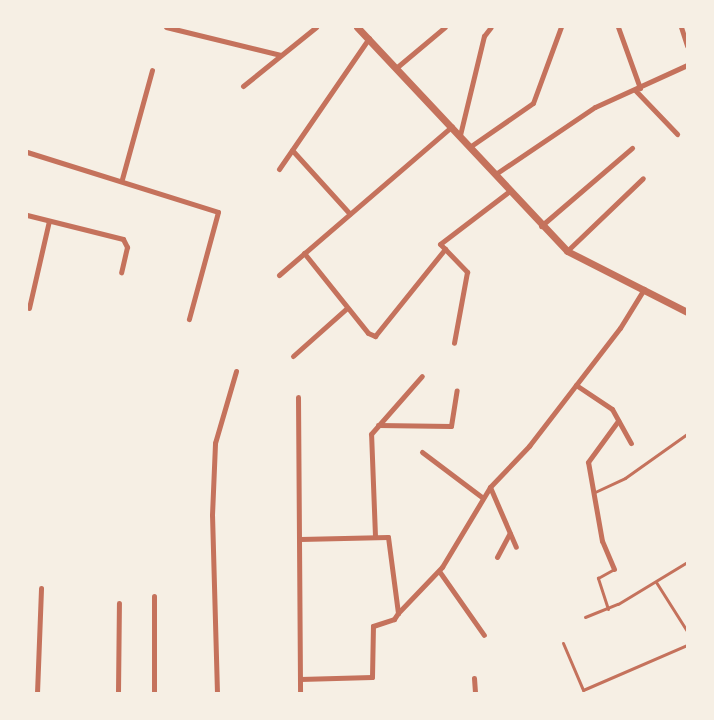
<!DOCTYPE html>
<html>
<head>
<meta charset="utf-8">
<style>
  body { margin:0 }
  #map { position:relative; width:714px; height:720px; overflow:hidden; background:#f6efe4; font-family:Georgia,serif }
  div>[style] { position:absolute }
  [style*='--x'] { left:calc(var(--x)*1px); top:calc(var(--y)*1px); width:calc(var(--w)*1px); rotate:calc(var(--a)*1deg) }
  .service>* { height:3px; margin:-1.5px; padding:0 1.5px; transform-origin:1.5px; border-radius:1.5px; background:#c5725c }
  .minor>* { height:5px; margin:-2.5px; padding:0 2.5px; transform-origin:2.5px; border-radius:2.5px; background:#c5725c }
  .tertiary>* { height:7px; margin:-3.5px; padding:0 3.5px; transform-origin:3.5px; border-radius:3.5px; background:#c5725c }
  span { translate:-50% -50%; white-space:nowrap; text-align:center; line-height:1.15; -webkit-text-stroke:4.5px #f6efe4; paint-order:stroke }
  .frame { position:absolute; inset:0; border:28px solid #f6efe4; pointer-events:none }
</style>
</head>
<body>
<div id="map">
  <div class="service">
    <i style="--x:595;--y:492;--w:33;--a:-25"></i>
    <i style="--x:625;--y:478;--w:76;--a:-35.4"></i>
    <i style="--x:656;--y:582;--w:58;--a:57.7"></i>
    <i style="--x:608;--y:609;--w:33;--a:-108"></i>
    <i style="--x:598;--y:578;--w:18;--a:-29"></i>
    <i style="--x:585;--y:617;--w:35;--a:-22"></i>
    <i style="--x:618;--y:604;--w:81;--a:-31.3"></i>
    <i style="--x:563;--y:643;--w:51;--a:66.9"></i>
    <i style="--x:583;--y:690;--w:113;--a:-23.4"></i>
  </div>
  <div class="minor">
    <i style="--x:166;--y:27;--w:118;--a:13.7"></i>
    <i style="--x:618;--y:27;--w:65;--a:70.2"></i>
    <i style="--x:681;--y:27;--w:20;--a:72"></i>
    <i style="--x:396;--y:68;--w:64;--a:-39.9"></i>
    <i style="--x:243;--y:86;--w:94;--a:-38.9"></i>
    <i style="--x:635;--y:90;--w:61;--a:46.3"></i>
    <i style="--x:460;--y:135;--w:102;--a:-76.4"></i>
    <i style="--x:484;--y:36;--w:11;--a:-52"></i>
    <i style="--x:471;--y:146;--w:75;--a:-34.7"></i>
    <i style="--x:533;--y:103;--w:81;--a:-69.8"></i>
    <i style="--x:292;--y:150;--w:86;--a:47.8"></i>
    <i style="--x:27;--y:152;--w:200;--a:17.4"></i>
    <i style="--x:218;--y:212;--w:111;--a:105.2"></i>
    <i style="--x:279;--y:169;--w:159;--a:-55.5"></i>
    <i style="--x:497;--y:173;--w:118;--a:-34"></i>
    <i style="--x:595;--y:107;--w:101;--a:-24.5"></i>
    <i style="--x:122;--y:179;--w:113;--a:-74.6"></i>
    <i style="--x:27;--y:215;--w:99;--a:14"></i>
    <i style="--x:123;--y:239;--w:9;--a:63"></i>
    <i style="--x:127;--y:247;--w:26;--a:103"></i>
    <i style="--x:541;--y:226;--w:120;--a:-40.6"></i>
    <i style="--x:445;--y:249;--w:32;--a:46"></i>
    <i style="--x:467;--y:272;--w:72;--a:100.4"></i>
    <i style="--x:567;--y:251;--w:105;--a:-43.8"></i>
    <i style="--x:304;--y:253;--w:102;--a:51.3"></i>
    <i style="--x:368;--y:333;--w:8;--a:23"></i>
    <i style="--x:375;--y:336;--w:112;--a:-51.2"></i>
    <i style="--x:445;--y:249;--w:7;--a:-135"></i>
    <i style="--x:440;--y:244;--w:89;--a:-37.3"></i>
    <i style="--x:279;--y:275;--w:228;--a:-40.7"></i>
    <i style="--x:29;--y:308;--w:89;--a:-77.1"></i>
    <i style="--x:293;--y:356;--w:72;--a:-41.6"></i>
    <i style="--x:576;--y:385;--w:43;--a:33.7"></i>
    <i style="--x:612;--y:409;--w:39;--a:61"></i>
    <i style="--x:298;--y:397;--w:296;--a:89.6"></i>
    <i style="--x:378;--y:425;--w:73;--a:0.8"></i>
    <i style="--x:451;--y:426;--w:36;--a:-81"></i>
    <i style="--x:422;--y:452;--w:76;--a:37"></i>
    <i style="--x:490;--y:487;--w:65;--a:66.6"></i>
    <i style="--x:375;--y:536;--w:102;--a:-92.2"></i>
    <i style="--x:371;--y:434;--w:77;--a:-48.7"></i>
    <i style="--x:300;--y:539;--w:88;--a:-1.3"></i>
    <i style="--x:388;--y:537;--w:77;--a:82.5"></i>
    <i style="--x:398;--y:613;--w:64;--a:-46.3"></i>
    <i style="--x:442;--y:567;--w:93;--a:-59"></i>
    <i style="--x:490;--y:487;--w:57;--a:-46.4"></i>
    <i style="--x:529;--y:446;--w:149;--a:-52.4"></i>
    <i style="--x:620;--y:328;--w:46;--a:-58.4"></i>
    <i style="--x:497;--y:557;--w:27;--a:-62"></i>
    <i style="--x:614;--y:569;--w:30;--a:-113"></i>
    <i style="--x:602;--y:541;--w:80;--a:-100"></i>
    <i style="--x:588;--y:462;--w:51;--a:-53.8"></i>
    <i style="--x:439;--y:571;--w:78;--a:54.9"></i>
    <i style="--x:474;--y:678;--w:15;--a:86"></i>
    <i style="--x:300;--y:679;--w:72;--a:-1.6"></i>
    <i style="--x:372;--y:677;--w:51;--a:-88.9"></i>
    <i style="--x:373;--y:626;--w:22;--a:-18"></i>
    <i style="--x:394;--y:619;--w:7;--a:-56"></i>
    <i style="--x:37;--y:693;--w:105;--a:-87.8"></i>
    <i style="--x:118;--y:693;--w:90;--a:-89.4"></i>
    <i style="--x:154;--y:693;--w:97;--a:-90"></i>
    <i style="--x:217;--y:693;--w:178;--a:-91.6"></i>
    <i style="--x:212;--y:515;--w:72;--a:-87.6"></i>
    <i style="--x:215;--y:443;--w:75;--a:-73.7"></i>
  </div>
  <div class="tertiary">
    <i style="--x:357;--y:27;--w:307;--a:46.8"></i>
    <i style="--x:567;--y:251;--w:135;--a:26.9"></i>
  </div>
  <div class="frame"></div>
</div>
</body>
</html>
